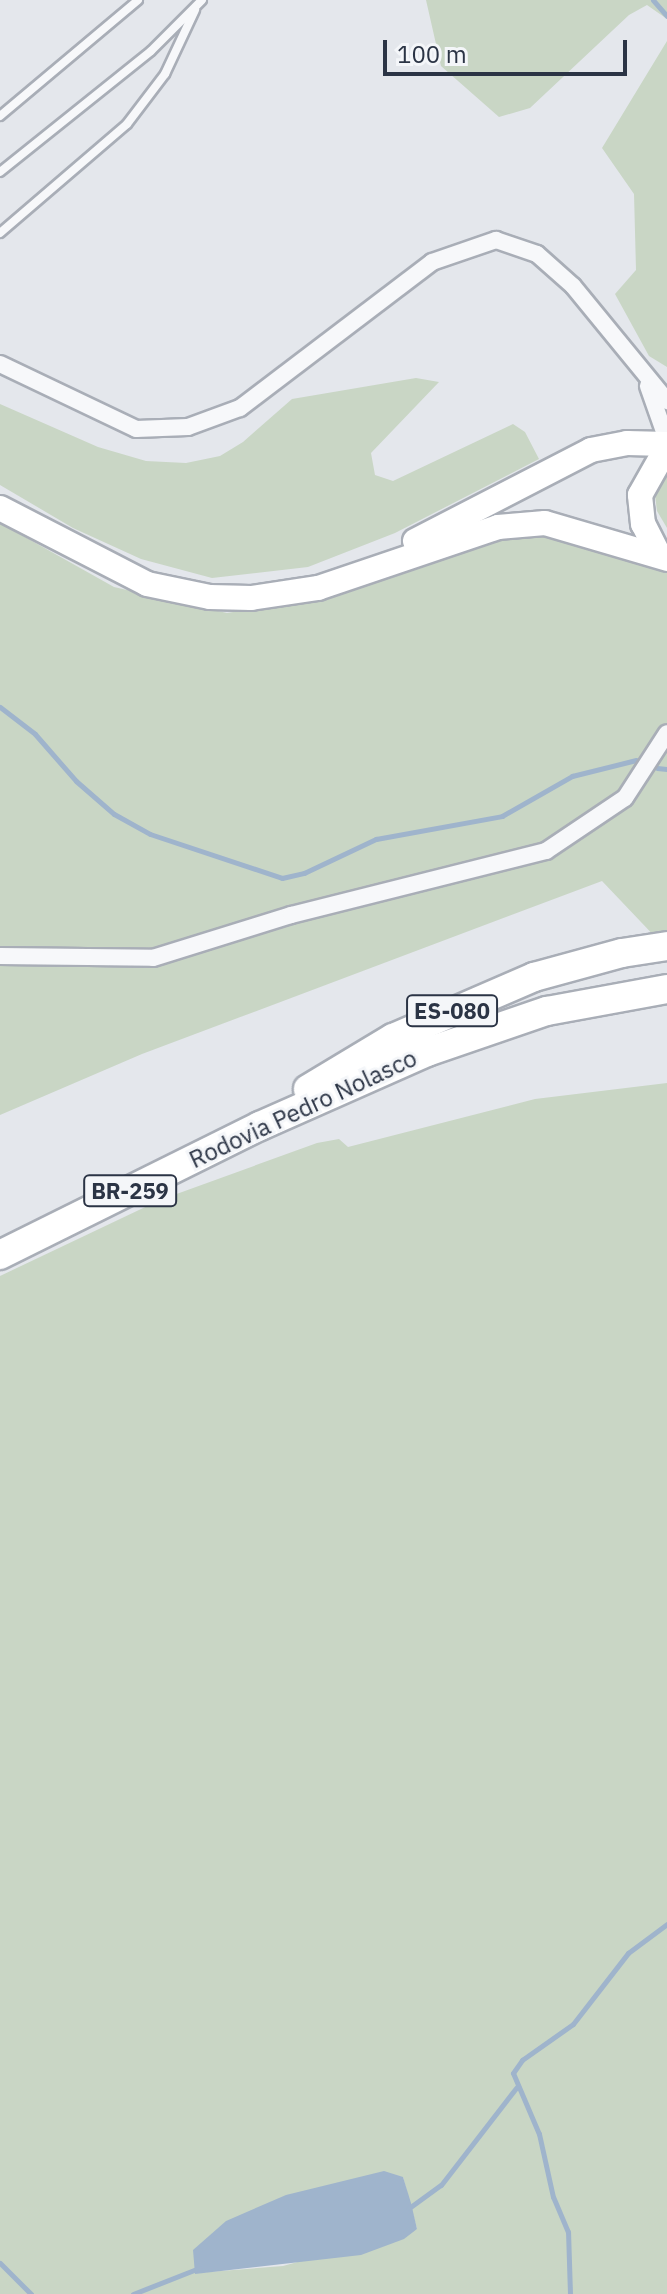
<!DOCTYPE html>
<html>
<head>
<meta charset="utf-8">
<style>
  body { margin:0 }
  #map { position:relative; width:667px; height:2294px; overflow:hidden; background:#e4e7ec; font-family:"IBM Plex Sans",sans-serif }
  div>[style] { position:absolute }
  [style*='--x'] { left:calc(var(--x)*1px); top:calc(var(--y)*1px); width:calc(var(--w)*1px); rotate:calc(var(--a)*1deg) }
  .green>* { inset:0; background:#c9d6c5 }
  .water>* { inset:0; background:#9fb4cc }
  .stream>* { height:5px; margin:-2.5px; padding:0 2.5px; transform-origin:2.5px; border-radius:2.5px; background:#9fb4cc }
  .roads { filter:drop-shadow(2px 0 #a9aeb7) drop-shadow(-2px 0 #a9aeb7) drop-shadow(0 2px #a9aeb7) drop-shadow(0 -2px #a9aeb7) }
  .lane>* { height:8px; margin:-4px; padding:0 4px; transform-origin:4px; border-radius:4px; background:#f7f8fa }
  .street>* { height:16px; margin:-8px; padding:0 8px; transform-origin:8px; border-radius:8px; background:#f7f8fa }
  .primary>* { height:24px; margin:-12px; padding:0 12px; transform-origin:12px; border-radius:12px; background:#fff }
  .highway>* { height:28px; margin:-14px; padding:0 14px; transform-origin:14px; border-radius:14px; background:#fff }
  span { translate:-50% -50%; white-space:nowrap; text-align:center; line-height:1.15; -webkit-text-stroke:6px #f4f6f9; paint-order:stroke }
  .shield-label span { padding:2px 6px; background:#f4f6f9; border:2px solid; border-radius:6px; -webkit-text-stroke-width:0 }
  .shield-label { font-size:22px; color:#2b3445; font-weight:700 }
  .street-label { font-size:24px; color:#2b3445 }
  .scale { position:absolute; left:383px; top:40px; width:244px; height:36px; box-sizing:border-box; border:4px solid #2b3445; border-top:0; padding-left:10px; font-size:24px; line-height:28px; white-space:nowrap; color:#2b3445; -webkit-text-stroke:6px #f4f6f9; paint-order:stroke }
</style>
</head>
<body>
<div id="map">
  <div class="green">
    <i style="clip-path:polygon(426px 0,667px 0,667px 19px,647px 5px,629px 15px,530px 108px,499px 117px,441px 66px)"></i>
    <i style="clip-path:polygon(667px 41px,667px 367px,649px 356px,615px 294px,636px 270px,634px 194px,602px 148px)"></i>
    <i style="clip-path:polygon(416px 378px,439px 382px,371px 453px,375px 475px,393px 481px,513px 424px,525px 432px,539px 459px,395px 533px,308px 567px,212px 578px,141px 559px,73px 528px,0 485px,0 404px,98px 447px,146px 461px,186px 463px,220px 456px,243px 442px,292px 399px)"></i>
    <i style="clip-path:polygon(667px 462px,667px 528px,657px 511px,654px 487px)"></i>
    <i style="clip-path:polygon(0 523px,114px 587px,227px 613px,295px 602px,444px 543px,546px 527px,667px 567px,667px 941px,660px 942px,602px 881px,142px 1054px,0 1115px)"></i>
    <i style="clip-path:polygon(evenodd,667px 1083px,667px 2294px,0 2294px,0 1276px,160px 1200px,317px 1143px,339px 1139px,348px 1147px,535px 1099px,667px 1083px,403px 2177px,417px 2229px,283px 2266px,195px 2273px,403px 2177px)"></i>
  </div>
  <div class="water">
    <i style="clip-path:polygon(384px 2171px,403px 2177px,411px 2203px,417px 2229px,404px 2239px,361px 2255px,195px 2274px,193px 2250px,226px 2221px,286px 2195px)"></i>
  </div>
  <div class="stream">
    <i style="--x:653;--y:0;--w:21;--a:49"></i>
    <i style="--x:0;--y:707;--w:44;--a:37.6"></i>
    <i style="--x:35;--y:734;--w:62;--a:48.9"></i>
    <i style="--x:76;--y:781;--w:50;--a:41"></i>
    <i style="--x:114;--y:814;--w:41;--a:29.1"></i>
    <i style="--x:150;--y:834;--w:139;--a:18.4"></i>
    <i style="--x:282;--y:878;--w:23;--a:-13"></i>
    <i style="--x:304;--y:873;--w:80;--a:-25.3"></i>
    <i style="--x:376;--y:839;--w:128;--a:-10.3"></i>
    <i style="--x:502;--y:816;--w:81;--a:-29.7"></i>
    <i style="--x:572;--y:776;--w:66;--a:-14"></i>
    <i style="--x:657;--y:768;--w:10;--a:6"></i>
    <i style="--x:409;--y:2208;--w:39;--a:-36"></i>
    <i style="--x:441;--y:2185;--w:123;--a:-52.3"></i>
    <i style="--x:0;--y:2263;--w:44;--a:45"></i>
    <i style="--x:133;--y:2294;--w:71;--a:-21.5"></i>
    <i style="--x:570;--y:2294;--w:62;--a:-91.8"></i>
    <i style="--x:568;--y:2232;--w:38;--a:-113"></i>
    <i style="--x:553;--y:2197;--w:65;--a:-102.5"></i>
    <i style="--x:539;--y:2134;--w:66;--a:-113.1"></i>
    <i style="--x:513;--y:2073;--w:16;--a:-55"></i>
    <i style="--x:522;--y:2060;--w:62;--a:-35.2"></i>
    <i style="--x:573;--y:2024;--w:90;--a:-52.2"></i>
    <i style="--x:628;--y:1953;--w:49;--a:-36.6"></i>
  </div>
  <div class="roads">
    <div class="lane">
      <i style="--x:0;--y:116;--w:180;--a:-40"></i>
      <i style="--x:0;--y:172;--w:193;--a:-38.7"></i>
      <i style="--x:151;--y:51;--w:72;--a:-45"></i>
      <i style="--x:0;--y:233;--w:167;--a:-40.6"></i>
      <i style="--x:127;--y:124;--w:63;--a:-52.8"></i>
      <i style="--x:165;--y:74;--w:71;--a:-64.9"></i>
    </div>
    <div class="street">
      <i style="--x:0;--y:364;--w:151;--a:25.5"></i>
      <i style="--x:136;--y:429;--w:52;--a:-2.2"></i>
      <i style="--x:188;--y:427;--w:55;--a:-20.1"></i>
      <i style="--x:240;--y:408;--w:241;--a:-37.2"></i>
      <i style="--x:432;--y:262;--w:68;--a:-19"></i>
      <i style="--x:496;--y:240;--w:43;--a:18.9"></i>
      <i style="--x:537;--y:254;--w:48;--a:41.6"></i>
      <i style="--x:573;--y:286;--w:149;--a:50.7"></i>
      <i style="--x:648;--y:386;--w:57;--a:70.6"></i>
      <i style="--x:0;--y:956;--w:153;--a:0.7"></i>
      <i style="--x:153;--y:958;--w:145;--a:-17.3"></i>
      <i style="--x:291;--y:915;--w:263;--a:-14.1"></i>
      <i style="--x:546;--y:851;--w:95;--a:-33.9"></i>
      <i style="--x:625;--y:798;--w:77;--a:-57.1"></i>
    </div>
    <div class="primary">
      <i style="--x:0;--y:508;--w:165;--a:27.3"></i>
      <i style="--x:147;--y:584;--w:64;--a:11.7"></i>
      <i style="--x:210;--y:597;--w:41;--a:1.4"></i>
      <i style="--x:251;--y:598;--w:68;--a:-8.5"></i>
      <i style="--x:318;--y:588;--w:190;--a:-18.7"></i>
      <i style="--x:498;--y:527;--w:47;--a:-4.9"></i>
      <i style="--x:545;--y:523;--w:127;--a:16.4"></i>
      <i style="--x:415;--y:541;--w:198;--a:-27.3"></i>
      <i style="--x:591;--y:450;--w:37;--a:-11"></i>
      <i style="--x:627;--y:443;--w:40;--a:1.4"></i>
      <i style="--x:659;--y:555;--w:35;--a:-117"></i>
      <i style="--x:643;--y:524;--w:29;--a:-96"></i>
      <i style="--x:640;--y:495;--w:55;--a:-60.6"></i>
    </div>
    <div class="highway">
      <i style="--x:308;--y:1089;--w:99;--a:-31"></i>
      <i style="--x:393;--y:1038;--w:154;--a:-23.4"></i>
      <i style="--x:534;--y:977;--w:91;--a:-15.3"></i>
      <i style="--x:622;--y:953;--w:46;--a:-8.8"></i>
      <i style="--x:0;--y:1255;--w:290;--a:-26.4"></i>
      <i style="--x:260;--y:1126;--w:183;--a:-23.9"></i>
      <i style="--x:427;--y:1052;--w:127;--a:-18.9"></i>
      <i style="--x:547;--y:1011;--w:122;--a:-10.4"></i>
    </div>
  </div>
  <div class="shield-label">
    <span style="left:452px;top:1011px">ES-080</span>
    <span style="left:130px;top:1191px">BR-259</span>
  </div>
  <div class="street-label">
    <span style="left:303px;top:1109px;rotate:-25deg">Rodovia Pedro Nolasco</span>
  </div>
  <div class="scale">100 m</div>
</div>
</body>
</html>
